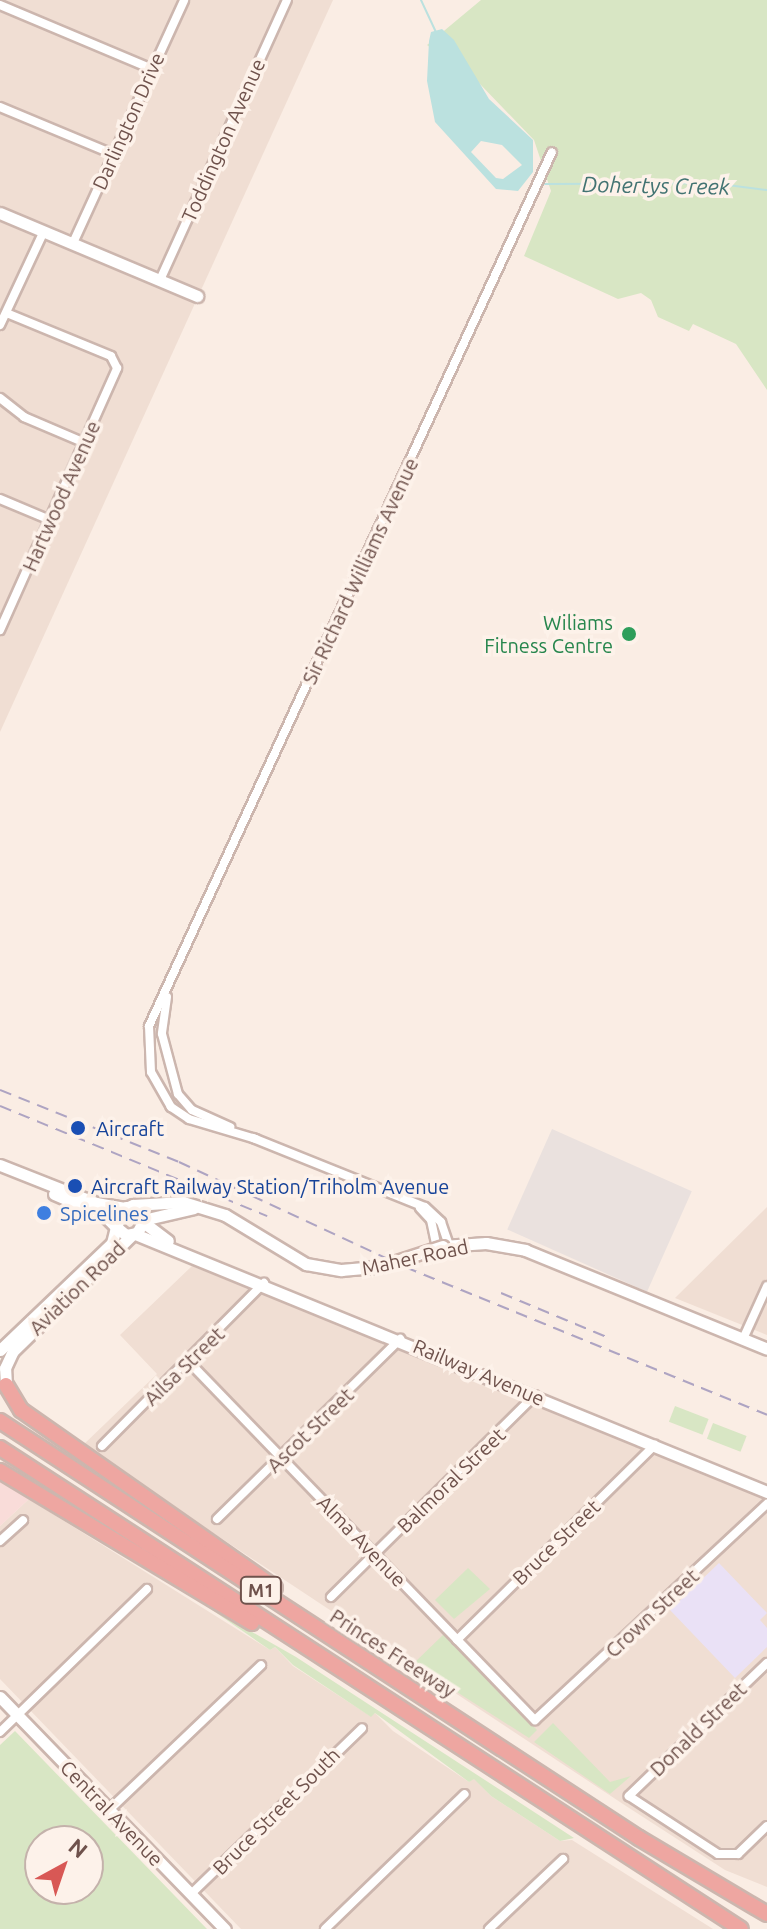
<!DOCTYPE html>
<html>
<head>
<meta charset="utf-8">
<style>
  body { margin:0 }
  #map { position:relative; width:767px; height:1929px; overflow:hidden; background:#faede4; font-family:Ubuntu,sans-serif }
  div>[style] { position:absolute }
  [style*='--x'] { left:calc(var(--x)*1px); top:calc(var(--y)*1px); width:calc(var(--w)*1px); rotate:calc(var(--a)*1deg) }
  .residential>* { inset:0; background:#f0ded3 }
  .commercial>* { inset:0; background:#f9dcd9 }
  .industrial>* { inset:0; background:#eae1de; transform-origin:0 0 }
  .education>* { inset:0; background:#eae1f6 }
  .green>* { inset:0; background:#d8e6c4; transform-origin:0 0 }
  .water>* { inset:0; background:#bbe1df }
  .stream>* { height:2px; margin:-1px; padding:0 1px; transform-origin:1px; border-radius:1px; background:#bbe1df }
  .roads { filter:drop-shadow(2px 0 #ccb6ae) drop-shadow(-2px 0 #ccb6ae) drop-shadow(0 2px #ccb6ae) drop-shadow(0 -2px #ccb6ae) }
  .street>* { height:8px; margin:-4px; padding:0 4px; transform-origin:4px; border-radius:4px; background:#fff }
  .secondary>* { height:11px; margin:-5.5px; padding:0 5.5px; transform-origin:5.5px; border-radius:5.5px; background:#fff }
  .highway>* { height:14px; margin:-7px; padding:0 7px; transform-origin:7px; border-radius:7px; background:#eea6a1 }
  .rail>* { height:2px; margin-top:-1px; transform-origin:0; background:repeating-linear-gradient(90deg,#aea4c2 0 12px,transparent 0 20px) }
  .bridges { filter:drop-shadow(2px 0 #ceb5ac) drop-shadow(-2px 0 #ceb5ac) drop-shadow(0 2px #ceb5ac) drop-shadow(0 -2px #ceb5ac) }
  .secondary-bridge>* { height:11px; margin:-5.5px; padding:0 5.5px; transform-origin:5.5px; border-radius:5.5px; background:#fff }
  .dots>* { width:22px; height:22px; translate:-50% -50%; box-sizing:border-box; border:4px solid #fdf2ea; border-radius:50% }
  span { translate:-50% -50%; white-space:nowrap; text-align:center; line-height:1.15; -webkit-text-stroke:7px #fdf2ea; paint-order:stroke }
  .shield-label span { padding:2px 6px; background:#fdf2ea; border:2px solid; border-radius:6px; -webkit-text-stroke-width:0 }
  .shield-label { font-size:18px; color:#6f524c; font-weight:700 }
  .street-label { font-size:20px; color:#6f524c }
  .leisure-label { font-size:20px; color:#27864d }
  .right { translate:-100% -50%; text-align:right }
  .transit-label { font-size:20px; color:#164399 }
  .left { translate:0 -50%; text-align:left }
  .shop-label { font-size:20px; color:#366cbe }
  .water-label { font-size:22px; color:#427372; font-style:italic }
  .north { position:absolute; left:24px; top:1825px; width:80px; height:80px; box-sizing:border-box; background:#fdf2ea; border:2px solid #c4b2ab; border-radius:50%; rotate:40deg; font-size:22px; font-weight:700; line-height:32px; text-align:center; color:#6f524c }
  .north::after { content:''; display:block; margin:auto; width:28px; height:36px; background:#d85855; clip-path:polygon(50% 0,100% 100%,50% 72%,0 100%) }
</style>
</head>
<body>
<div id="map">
  <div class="residential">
    <i style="clip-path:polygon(0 0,333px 0,0 732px)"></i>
    <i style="clip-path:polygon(767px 1207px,767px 1335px,675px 1298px)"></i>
    <i style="clip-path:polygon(192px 1266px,767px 1497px,767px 1887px,725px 1870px,626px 1806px,82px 1446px,157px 1374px,120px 1335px)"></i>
    <i style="clip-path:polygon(29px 1499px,270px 1650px,275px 1647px,293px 1666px,370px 1716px,375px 1713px,393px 1731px,469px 1782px,474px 1778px,491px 1796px,560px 1841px,572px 1840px,713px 1929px,241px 1929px,0 1679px,0 1526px)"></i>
  </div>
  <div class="commercial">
    <i style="clip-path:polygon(0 1480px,29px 1499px,0 1526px)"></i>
  </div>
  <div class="industrial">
    <i style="left:552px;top:1129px;width:153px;height:110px;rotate:24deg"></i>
  </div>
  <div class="education">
    <i style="clip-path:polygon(719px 1563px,767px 1613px,760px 1620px,767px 1628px,767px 1647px,735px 1678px,670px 1610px)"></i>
  </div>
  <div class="green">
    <i style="clip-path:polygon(481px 0,767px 0,767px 390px,736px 344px,693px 324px,689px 331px,658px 317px,651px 300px,641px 293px,618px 299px,524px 256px,551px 191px,534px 140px,479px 83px,427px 45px)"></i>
    <i style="left:675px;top:1406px;width:36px;height:17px;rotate:21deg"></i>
    <i style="left:713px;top:1423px;width:36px;height:17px;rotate:21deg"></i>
    <i style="clip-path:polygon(468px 1568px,490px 1589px,454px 1619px,435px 1600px)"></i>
    <i style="clip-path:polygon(205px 1605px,296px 1657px,574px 1838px,560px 1841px,491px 1796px,474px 1779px,469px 1782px,375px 1713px,371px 1717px,293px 1665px,275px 1647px,270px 1650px)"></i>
    <i style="clip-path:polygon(444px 1634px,537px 1730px,529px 1738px,413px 1664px)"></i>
    <i style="clip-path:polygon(553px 1723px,610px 1782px,631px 1776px,610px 1794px,534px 1742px)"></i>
    <i style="clip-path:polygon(evenodd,15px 1731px,207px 1929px,0 1929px,0 1745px,15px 1731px,40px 1841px,88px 1841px,88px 1889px,40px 1889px,40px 1841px)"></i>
  </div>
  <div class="water">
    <i style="clip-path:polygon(evenodd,442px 29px,454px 40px,489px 99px,533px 140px,533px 172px,518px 191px,496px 189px,435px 122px,427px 81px,429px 41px,431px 32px,442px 29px,481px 141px,502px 145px,522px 165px,503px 179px,496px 178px,471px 152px,481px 141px)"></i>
  </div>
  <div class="stream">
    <i style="--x:421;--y:0;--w:35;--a:65"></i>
    <i style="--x:545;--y:184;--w:167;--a:-0.3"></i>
    <i style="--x:712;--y:183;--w:55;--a:7.3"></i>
  </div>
  <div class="roads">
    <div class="street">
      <i style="--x:0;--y:5;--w:165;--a:22.8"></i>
      <i style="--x:0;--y:107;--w:122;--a:22.6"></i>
      <i style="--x:73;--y:243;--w:267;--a:-65.4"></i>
      <i style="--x:160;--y:280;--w:307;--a:-65.6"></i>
      <i style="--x:0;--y:325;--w:104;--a:-64.9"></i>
      <i style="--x:0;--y:398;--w:31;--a:38"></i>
      <i style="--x:24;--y:417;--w:66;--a:23.1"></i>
      <i style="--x:0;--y:499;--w:54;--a:22.8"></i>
      <i style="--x:0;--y:630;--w:287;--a:-65.9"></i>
      <i style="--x:117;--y:368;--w:13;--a:-117"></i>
      <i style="--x:111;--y:356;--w:110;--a:-157.6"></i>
      <i style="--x:167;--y:997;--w:37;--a:98"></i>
      <i style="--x:162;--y:1034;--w:62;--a:75.1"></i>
      <i style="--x:178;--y:1094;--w:21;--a:49"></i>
      <i style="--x:192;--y:1110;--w:42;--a:24.1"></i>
      <i style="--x:253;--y:1138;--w:185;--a:21.9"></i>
      <i style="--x:425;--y:1207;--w:22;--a:43"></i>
      <i style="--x:441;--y:1222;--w:24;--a:71"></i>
      <i style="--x:256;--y:1139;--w:70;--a:-163.4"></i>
      <i style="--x:189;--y:1119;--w:22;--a:-146"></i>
      <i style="--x:171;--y:1107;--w:40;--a:-119.7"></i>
      <i style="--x:151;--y:1072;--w:46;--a:-92.5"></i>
      <i style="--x:149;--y:1026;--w:962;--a:-65.25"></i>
      <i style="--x:420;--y:1208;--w:16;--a:47"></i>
      <i style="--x:431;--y:1220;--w:29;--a:78"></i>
      <i style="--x:743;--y:1339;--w:58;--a:-65.6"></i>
      <i style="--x:189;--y:1362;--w:498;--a:46"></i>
      <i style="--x:535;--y:1720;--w:317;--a:-43"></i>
      <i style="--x:102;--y:1446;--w:230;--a:-45.2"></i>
      <i style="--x:217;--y:1519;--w:257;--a:-44.5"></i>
      <i style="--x:0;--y:1541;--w:31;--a:-42"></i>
      <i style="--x:331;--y:1597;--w:287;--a:-44.7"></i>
      <i style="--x:457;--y:1640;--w:278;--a:-44.6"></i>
      <i style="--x:767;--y:1663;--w:192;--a:136.1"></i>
      <i style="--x:629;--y:1796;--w:106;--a:33.1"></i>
      <i style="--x:718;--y:1854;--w:20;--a:0"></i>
      <i style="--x:738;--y:1854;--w:40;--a:-44"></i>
      <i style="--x:0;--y:1732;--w:205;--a:-44.2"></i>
      <i style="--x:109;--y:1810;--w:210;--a:-43.6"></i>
      <i style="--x:191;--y:1894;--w:238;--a:-44.1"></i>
      <i style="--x:325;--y:1929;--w:194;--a:-44"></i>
      <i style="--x:489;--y:1929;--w:102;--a:-43.4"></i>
    </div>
    <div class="secondary">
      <i style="--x:0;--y:213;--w:214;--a:22.8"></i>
      <i style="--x:0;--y:1165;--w:103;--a:21.6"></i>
      <i style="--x:96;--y:1203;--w:29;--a:10"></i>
      <i style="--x:54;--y:1194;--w:56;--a:23.3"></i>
      <i style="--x:105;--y:1216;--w:16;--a:45"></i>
      <i style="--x:126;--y:1207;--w:14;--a:25"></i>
      <i style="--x:139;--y:1213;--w:10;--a:66"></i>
      <i style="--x:143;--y:1222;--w:13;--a:119"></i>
      <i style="--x:137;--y:1233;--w:11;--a:170"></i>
      <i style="--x:126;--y:1235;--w:13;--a:-141"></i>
      <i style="--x:116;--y:1227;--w:19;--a:-69"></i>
      <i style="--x:123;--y:1209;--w:11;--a:-22"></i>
      <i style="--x:133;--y:1205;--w:50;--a:-3.4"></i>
      <i style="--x:183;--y:1202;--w:44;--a:17.2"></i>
      <i style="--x:225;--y:1215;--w:95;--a:31.2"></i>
      <i style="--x:306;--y:1264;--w:36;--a:10"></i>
      <i style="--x:341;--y:1270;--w:37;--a:-5"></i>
      <i style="--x:143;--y:1220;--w:52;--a:-13.2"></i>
      <i style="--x:143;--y:1222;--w:31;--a:37"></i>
      <i style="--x:135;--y:1234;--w:683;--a:22.21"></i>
      <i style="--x:443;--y:1246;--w:43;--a:-4"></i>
      <i style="--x:486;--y:1243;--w:40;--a:10"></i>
      <i style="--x:525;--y:1250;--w:261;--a:22.2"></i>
      <i style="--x:0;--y:1350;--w:155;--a:-43.7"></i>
      <i style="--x:112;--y:1243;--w:16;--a:-76"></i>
      <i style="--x:6;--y:1385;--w:17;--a:-93"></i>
      <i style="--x:5;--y:1368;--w:19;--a:-65"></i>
      <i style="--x:13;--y:1351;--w:168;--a:-44.3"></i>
      <i style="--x:0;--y:1697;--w:323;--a:45.9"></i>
    </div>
    <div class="highway">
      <i style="--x:6;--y:1385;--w:29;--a:59"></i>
      <i style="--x:21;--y:1410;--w:310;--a:35"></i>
      <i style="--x:0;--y:1421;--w:763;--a:33.13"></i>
      <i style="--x:639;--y:1838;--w:149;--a:30.7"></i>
      <i style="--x:0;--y:1448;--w:883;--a:32.99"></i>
      <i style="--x:0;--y:1471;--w:294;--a:31.1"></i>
    </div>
  </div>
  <div class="rail">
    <i style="--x:0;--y:1090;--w:193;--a:21.9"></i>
    <i style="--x:179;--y:1162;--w:249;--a:24.9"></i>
    <i style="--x:405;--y:1267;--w:391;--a:22.2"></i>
    <i style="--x:0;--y:1106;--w:289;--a:22.4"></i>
    <i style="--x:501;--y:1293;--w:117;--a:22.6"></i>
  </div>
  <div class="bridges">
    <div class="secondary-bridge">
      <i style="--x:378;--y:1267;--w:68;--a:-17.9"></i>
    </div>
  </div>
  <div class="dots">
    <i style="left:629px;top:634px;background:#2e9e5b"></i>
    <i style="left:78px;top:1128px;background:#1a4fb4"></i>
    <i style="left:75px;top:1186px;background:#1a4fb4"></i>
    <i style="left:44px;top:1213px;background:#3f7fe0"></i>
  </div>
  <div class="shield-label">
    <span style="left:261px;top:1590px">M1</span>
  </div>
  <div class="street-label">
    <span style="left:128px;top:121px;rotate:-66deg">Darlington Drive</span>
    <span style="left:223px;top:140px;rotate:-66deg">Toddington Avenue</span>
    <span style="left:61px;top:496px;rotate:-66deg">Hartwood Avenue</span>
    <span style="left:360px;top:571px;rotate:-65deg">Sir Richard Williams Avenue</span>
    <span style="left:415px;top:1257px;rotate:-12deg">Maher Road</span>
    <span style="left:77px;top:1288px;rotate:-44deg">Aviation Road</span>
    <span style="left:184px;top:1366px;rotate:-44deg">Ailsa Street</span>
    <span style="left:479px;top:1372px;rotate:23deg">Railway Avenue</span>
    <span style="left:310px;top:1430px;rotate:-44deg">Ascot Street</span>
    <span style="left:451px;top:1480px;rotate:-44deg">Balmoral Street</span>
    <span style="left:362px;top:1541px;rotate:46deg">Alma Avenue</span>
    <span style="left:556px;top:1542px;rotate:-44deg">Bruce Street</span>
    <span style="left:652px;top:1613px;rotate:-43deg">Crown Street</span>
    <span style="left:393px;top:1653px;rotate:33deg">Princes Freeway</span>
    <span style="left:698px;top:1729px;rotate:-44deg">Donald Street</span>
    <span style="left:276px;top:1811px;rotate:-45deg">Bruce Street South</span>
    <span style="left:112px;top:1813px;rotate:46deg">Central Avenue</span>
  </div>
  <div class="leisure-label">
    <span class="right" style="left:613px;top:634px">Wiliams<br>Fitness Centre</span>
  </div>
  <div class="transit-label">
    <span class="left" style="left:96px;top:1128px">Aircraft</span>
    <span class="left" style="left:91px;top:1186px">Aircraft Railway Station/Triholm Avenue</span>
  </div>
  <div class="shop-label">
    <span class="left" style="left:60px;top:1213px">Spicelines</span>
  </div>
  <div class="water-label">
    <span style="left:656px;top:185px;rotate:1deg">Dohertys Creek</span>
  </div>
  <div class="north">N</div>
</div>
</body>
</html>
